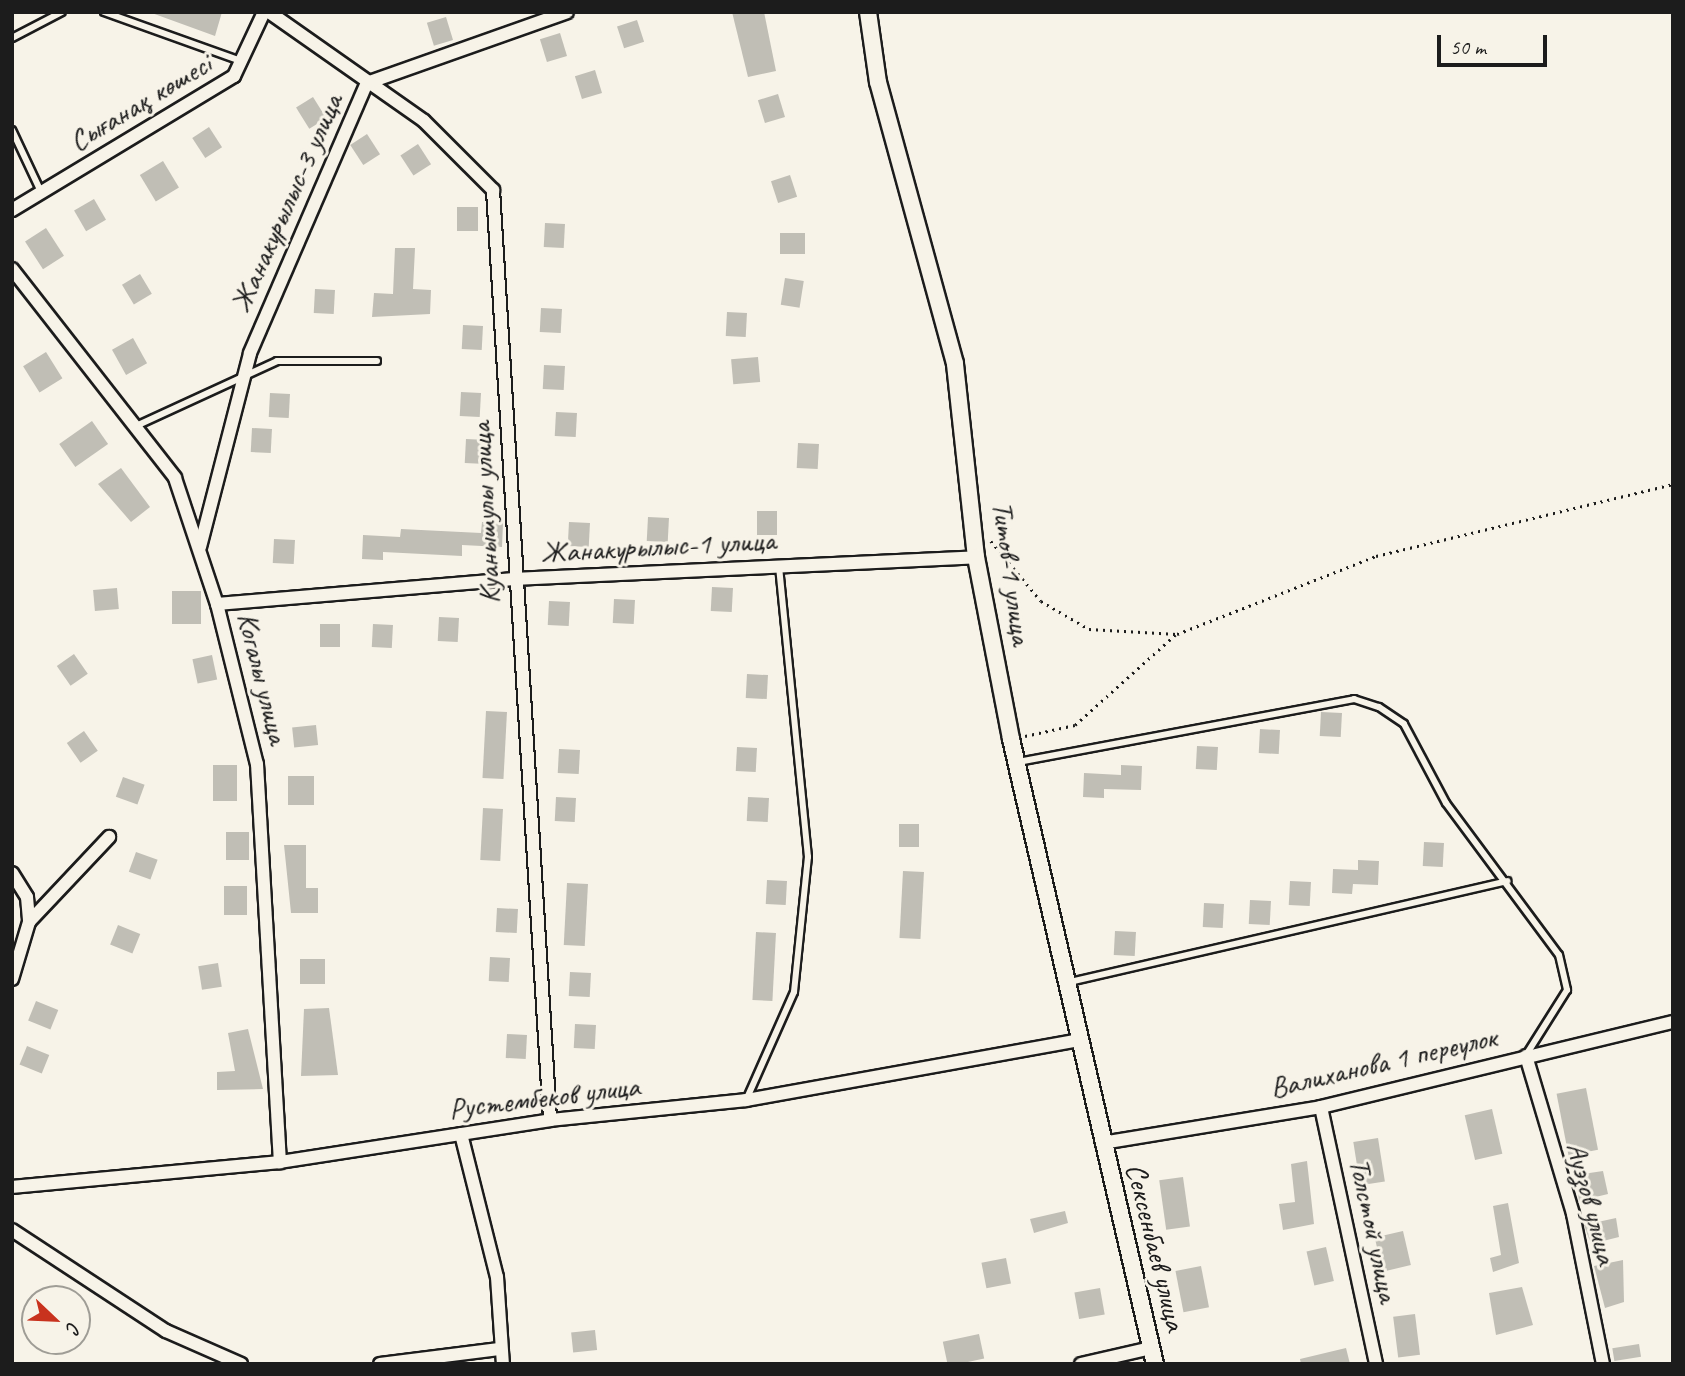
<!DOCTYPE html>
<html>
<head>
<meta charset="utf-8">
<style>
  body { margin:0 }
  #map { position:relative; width:1685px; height:1376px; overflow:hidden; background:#f7f3e8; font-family:Caveat,sans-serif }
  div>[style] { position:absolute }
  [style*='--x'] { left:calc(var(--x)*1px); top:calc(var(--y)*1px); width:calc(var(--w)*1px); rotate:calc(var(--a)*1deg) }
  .building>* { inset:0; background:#c0beb5; transform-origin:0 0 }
  .path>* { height:2.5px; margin-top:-1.25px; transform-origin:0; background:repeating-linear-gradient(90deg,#1c1c1c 0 2px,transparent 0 7px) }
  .roads { filter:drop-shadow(2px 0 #1c1c1c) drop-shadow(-2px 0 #1c1c1c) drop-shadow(0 2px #1c1c1c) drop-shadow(0 -2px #1c1c1c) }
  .service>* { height:6px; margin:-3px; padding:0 3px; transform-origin:3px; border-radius:3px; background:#f7f3e8 }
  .minor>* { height:12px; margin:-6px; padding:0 6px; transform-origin:6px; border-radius:6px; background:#f7f3e8 }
  .tertiary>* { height:16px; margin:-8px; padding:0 8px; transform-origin:8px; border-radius:8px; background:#f7f3e8 }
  span { translate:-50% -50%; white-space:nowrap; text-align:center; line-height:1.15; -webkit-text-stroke:6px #f7f3e8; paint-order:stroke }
  .street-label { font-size:30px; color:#1c1c1c }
  .frame { position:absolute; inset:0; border:14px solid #1c1c1c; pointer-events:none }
  .north { position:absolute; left:21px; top:1285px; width:70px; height:70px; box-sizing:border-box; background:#f7f3e8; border:2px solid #9f9d96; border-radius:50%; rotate:113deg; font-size:19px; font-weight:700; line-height:28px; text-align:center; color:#1c1c1c }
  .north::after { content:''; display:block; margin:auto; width:24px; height:32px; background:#c8321e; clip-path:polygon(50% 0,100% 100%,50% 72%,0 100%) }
  .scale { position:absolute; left:1437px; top:35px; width:110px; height:32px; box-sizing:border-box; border:4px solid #1c1c1c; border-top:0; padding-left:9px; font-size:21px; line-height:24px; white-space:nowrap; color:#1c1c1c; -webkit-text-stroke:5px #f7f3e8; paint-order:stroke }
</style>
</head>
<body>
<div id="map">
  <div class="building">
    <i style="clip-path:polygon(149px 12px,222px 12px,215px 36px)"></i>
    <i style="clip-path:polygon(732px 12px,764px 12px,776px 71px,748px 77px)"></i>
    <i style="left:446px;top:17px;width:24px;height:20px;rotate:73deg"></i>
    <i style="left:637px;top:20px;width:23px;height:21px;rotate:72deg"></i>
    <i style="left:560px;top:33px;width:24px;height:21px;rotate:73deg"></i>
    <i style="left:595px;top:70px;width:24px;height:21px;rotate:73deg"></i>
    <i style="left:778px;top:94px;width:24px;height:21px;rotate:73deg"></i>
    <i style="left:313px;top:97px;width:25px;height:20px;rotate:58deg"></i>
    <i style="left:209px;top:127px;width:24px;height:20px;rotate:57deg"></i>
    <i style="left:367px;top:134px;width:24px;height:20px;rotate:57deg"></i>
    <i style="left:418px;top:144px;width:24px;height:21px;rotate:57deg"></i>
    <i style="left:163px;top:161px;width:31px;height:27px;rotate:59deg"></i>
    <i style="left:790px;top:175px;width:23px;height:20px;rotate:72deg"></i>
    <i style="left:94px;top:199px;width:24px;height:23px;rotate:60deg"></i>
    <i style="left:457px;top:207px;width:21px;height:24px"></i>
    <i style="left:545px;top:223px;width:20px;height:24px;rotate:3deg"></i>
    <i style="left:46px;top:228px;width:33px;height:25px;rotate:57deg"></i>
    <i style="left:780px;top:233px;width:25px;height:21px"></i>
    <i style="clip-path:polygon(395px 248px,415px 248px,413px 289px,431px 290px,430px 314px,372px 317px,374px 293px,393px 294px)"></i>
    <i style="left:140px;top:274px;width:23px;height:21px;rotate:59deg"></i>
    <i style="left:785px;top:278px;width:19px;height:27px;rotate:9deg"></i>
    <i style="left:315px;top:289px;width:20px;height:24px;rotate:3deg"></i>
    <i style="left:541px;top:308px;width:21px;height:24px;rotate:3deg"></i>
    <i style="left:727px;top:312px;width:20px;height:24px;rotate:3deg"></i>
    <i style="left:463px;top:325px;width:20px;height:24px;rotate:3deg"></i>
    <i style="left:133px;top:338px;width:29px;height:24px;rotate:61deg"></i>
    <i style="left:46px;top:352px;width:31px;height:27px;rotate:58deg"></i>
    <i style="left:758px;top:357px;width:25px;height:27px;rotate:85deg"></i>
    <i style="left:544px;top:365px;width:21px;height:24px;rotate:3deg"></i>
    <i style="left:461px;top:392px;width:20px;height:24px;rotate:3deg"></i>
    <i style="left:270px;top:393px;width:20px;height:24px;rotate:3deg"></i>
    <i style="left:556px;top:412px;width:21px;height:24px;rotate:3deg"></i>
    <i style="left:92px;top:421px;width:28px;height:40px;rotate:55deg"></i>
    <i style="left:252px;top:428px;width:20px;height:24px;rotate:3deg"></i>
    <i style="left:466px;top:439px;width:21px;height:24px;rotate:3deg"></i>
    <i style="left:798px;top:443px;width:21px;height:25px;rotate:3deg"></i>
    <i style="clip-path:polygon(121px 468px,150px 507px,131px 522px,98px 484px)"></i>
    <i style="left:757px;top:511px;width:20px;height:24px"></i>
    <i style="left:648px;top:517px;width:21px;height:24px;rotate:3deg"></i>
    <i style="clip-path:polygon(482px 522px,503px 523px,502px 547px,462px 545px,462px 556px,383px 552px,383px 560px,362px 559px,363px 535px,400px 537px,401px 529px,481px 533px)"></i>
    <i style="left:569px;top:522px;width:21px;height:24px;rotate:3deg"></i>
    <i style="left:274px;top:539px;width:21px;height:24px;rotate:3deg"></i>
    <i style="left:712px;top:587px;width:21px;height:24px;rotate:3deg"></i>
    <i style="left:117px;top:588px;width:21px;height:24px;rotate:85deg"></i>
    <i style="left:172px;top:591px;width:29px;height:33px"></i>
    <i style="left:614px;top:599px;width:21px;height:24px;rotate:3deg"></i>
    <i style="left:549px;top:601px;width:21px;height:24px;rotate:3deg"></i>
    <i style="left:439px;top:617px;width:20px;height:24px;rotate:3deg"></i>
    <i style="left:320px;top:624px;width:20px;height:23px"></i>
    <i style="left:373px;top:624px;width:20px;height:23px;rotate:3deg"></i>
    <i style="left:74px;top:654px;width:24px;height:21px;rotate:55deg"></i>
    <i style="left:212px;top:655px;width:25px;height:20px;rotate:78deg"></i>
    <i style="left:747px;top:674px;width:21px;height:24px;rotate:3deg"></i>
    <i style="left:486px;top:711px;width:21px;height:67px;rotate:3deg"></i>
    <i style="left:1321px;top:712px;width:21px;height:24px;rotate:3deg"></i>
    <i style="left:316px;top:725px;width:20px;height:24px;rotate:84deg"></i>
    <i style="left:1260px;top:729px;width:20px;height:24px;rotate:3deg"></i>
    <i style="left:84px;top:731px;width:24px;height:21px;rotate:55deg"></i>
    <i style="left:1197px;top:746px;width:21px;height:23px;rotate:3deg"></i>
    <i style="left:737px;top:747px;width:20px;height:24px;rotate:3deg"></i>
    <i style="left:559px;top:749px;width:21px;height:24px;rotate:3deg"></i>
    <i style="left:237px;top:765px;width:36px;height:24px;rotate:90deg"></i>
    <i style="clip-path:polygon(1121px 765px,1142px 766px,1141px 790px,1104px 789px,1104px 798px,1083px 797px,1084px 773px,1121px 775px)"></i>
    <i style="left:288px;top:776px;width:26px;height:29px"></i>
    <i style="left:123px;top:777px;width:23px;height:21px;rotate:20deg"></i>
    <i style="left:556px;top:797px;width:20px;height:24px;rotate:3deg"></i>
    <i style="left:748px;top:797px;width:21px;height:24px;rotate:3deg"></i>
    <i style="left:483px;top:808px;width:20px;height:52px;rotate:3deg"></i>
    <i style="left:899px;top:824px;width:20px;height:23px"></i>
    <i style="left:226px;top:832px;width:23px;height:28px"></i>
    <i style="left:1424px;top:842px;width:20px;height:24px;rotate:3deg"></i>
    <i style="clip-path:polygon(284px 845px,306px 845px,306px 888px,318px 888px,318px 913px,291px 913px)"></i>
    <i style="left:136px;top:852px;width:23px;height:21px;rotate:20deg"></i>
    <i style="clip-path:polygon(1358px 860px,1379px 861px,1378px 885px,1353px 884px,1352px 894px,1332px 893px,1333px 869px,1358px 870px)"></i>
    <i style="left:903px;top:871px;width:21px;height:67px;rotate:3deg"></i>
    <i style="left:767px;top:880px;width:20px;height:24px;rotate:3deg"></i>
    <i style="left:1290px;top:881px;width:21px;height:24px;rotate:3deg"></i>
    <i style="left:567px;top:883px;width:21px;height:62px;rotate:3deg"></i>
    <i style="left:224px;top:886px;width:23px;height:29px"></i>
    <i style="left:1250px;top:900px;width:21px;height:24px;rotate:3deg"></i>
    <i style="left:1204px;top:903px;width:20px;height:24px;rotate:3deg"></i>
    <i style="left:497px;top:908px;width:21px;height:24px;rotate:3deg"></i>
    <i style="left:118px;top:925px;width:24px;height:21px;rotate:22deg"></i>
    <i style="left:1115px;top:931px;width:21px;height:24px;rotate:3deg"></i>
    <i style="left:756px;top:932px;width:20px;height:68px;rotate:3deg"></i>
    <i style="left:490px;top:957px;width:20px;height:24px;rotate:3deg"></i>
    <i style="left:325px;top:959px;width:25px;height:25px;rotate:90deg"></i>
    <i style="left:218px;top:963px;width:24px;height:20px;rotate:81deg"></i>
    <i style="left:570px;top:972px;width:21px;height:24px;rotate:3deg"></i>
    <i style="left:36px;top:1001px;width:24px;height:21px;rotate:22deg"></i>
    <i style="clip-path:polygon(329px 1008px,338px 1075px,301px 1076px,304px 1009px)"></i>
    <i style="left:575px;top:1024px;width:21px;height:24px;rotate:3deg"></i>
    <i style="clip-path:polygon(248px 1029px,263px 1089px,217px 1090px,217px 1072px,235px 1071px,228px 1033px)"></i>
    <i style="left:507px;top:1034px;width:20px;height:24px;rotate:3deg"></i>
    <i style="left:27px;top:1046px;width:24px;height:20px;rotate:22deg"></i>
    <i style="left:1586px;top:1088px;width:63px;height:30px;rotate:79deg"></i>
    <i style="left:1492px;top:1109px;width:46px;height:28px;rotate:77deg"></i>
    <i style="left:1378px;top:1138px;width:44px;height:25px;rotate:81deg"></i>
    <i style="clip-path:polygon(1307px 1161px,1314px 1224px,1283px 1230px,1279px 1204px,1295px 1202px,1291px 1164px)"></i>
    <i style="clip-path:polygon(1603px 1171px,1608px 1194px,1579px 1201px,1576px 1175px)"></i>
    <i style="left:1183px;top:1177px;width:50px;height:24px;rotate:82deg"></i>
    <i style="clip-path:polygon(1508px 1203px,1519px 1263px,1493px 1272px,1490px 1258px,1501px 1255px,1493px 1206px)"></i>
    <i style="clip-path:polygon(1065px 1211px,1068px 1223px,1034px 1233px,1030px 1219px)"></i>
    <i style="clip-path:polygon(1616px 1218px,1619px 1237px,1591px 1244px,1584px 1225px)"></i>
    <i style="left:1403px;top:1231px;width:35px;height:29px;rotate:77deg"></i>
    <i style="left:1326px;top:1247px;width:35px;height:20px;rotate:77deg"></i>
    <i style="left:1006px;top:1258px;width:26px;height:25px;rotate:79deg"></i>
    <i style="clip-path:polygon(1623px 1260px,1624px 1302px,1605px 1308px,1594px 1266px)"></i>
    <i style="left:1201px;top:1266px;width:42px;height:26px;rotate:79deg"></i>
    <i style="clip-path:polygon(1522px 1287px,1533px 1325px,1496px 1335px,1489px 1293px)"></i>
    <i style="left:1100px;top:1288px;width:27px;height:26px;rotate:80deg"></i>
    <i style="left:1415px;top:1314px;width:41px;height:22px;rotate:83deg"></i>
    <i style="left:595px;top:1330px;width:20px;height:24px;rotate:84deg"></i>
    <i style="left:979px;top:1334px;width:25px;height:37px;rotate:78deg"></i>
    <i style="left:1639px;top:1344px;width:13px;height:27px;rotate:81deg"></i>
    <i style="clip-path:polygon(1346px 1348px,1350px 1364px,1301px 1364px,1300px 1359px)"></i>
  </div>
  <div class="path">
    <i style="--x:991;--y:541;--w:78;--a:50.2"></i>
    <i style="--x:1041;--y:601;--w:56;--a:30.3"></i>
    <i style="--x:1089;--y:629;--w:88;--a:3.3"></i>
    <i style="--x:1177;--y:634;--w:214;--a:-21.4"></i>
    <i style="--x:1376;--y:556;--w:306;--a:-13.6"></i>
    <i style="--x:1025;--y:736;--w:51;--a:-12.4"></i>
    <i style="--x:1075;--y:725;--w:135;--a:-42"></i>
  </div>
  <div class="roads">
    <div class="service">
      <i style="--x:104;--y:12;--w:145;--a:19.7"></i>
      <i style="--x:12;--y:38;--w:56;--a:-27.5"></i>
      <i style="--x:12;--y:130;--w:68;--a:64.9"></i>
      <i style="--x:136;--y:426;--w:155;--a:-24.7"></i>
      <i style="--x:277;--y:361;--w:100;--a:0"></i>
      <i style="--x:1018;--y:762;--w:342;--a:-10.6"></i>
      <i style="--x:1354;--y:699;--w:26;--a:18"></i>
      <i style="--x:1379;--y:707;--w:30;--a:34"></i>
      <i style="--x:1404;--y:724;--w:89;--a:62"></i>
      <i style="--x:1446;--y:803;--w:189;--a:53.4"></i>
      <i style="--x:1559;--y:955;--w:36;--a:77"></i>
      <i style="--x:1567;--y:990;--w:77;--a:122.2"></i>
      <i style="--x:1070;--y:982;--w:449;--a:-13"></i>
      <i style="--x:747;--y:1098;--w:116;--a:-66.1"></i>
      <i style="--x:794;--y:992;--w:136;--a:-84.1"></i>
      <i style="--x:808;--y:857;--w:291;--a:-95.7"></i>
    </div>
    <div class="minor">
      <i style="--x:269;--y:12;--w:189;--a:35.1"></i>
      <i style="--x:424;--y:121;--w:98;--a:45"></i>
      <i style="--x:493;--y:190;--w:932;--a:86.49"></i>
      <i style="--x:12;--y:210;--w:259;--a:-31.1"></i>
      <i style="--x:234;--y:76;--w:71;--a:-64.9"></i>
      <i style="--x:12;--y:269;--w:265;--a:52"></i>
      <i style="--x:175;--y:478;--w:133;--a:71.6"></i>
      <i style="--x:217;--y:604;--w:165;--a:76"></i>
      <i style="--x:257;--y:764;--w:399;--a:86.7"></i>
      <i style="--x:200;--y:547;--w:200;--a:-75.5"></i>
      <i style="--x:250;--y:353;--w:294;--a:-66.6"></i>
      <i style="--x:367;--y:83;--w:212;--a:-19.5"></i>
      <i style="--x:217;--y:604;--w:298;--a:-4.8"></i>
      <i style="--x:514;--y:579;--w:463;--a:-2.7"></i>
      <i style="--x:12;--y:873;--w:28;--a:58"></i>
      <i style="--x:27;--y:897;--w:25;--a:85"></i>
      <i style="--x:12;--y:979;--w:59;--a:-73.4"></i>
      <i style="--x:29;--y:922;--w:117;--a:-46.7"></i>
      <i style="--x:1526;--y:1056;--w:165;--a:73.4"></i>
      <i style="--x:1573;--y:1214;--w:153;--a:78.7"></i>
      <i style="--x:1321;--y:1107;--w:263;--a:77.9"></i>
      <i style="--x:461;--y:1134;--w:147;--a:75.9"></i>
      <i style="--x:497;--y:1277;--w:87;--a:86.1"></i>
      <i style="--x:1102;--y:1143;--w:222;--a:-9.3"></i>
      <i style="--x:1321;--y:1107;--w:362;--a:-13.6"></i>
      <i style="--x:12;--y:1187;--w:269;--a:-5.3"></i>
      <i style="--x:280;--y:1162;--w:273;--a:-8.8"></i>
      <i style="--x:550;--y:1120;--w:197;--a:-5.8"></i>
      <i style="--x:746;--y:1100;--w:338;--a:-10.2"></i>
      <i style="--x:12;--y:1230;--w:184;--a:33.3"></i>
      <i style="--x:166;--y:1331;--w:82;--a:23.7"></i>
      <i style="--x:380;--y:1364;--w:120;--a:-7.2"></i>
      <i style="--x:1081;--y:1364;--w:72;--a:-12.9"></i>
    </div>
    <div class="tertiary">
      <i style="--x:868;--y:12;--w:71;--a:81.9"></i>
      <i style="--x:878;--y:82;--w:292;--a:74.7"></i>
      <i style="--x:955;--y:364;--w:194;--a:83.8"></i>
      <i style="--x:976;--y:557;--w:185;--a:79.1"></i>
      <i style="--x:1011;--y:739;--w:641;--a:77.03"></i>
    </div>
  </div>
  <div class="street-label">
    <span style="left:140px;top:102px;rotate:-31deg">Сығанақ көшесі</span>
    <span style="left:286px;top:203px;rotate:-66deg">Жанакурылыс-3 улица</span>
    <span style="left:485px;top:513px;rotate:-93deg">Куанышулы улица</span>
    <span style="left:658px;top:546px;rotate:-3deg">Жанакурылыс-1 улица</span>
    <span style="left:1012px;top:573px;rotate:82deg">Титов-1 улица</span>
    <span style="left:263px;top:678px;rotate:76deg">Когалы улица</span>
    <span style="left:1383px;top:1062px;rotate:-13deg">Валиханова 1 переулок</span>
    <span style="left:544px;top:1097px;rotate:-7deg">Рустембеков улица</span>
    <span style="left:1592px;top:1203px;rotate:75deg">Ауэзов улица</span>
    <span style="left:1374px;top:1230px;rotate:78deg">Толстой улица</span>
    <span style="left:1156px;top:1247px;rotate:76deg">Сексенбаев улица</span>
  </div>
  <div class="frame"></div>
  <div class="north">С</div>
  <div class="scale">50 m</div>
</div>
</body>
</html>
